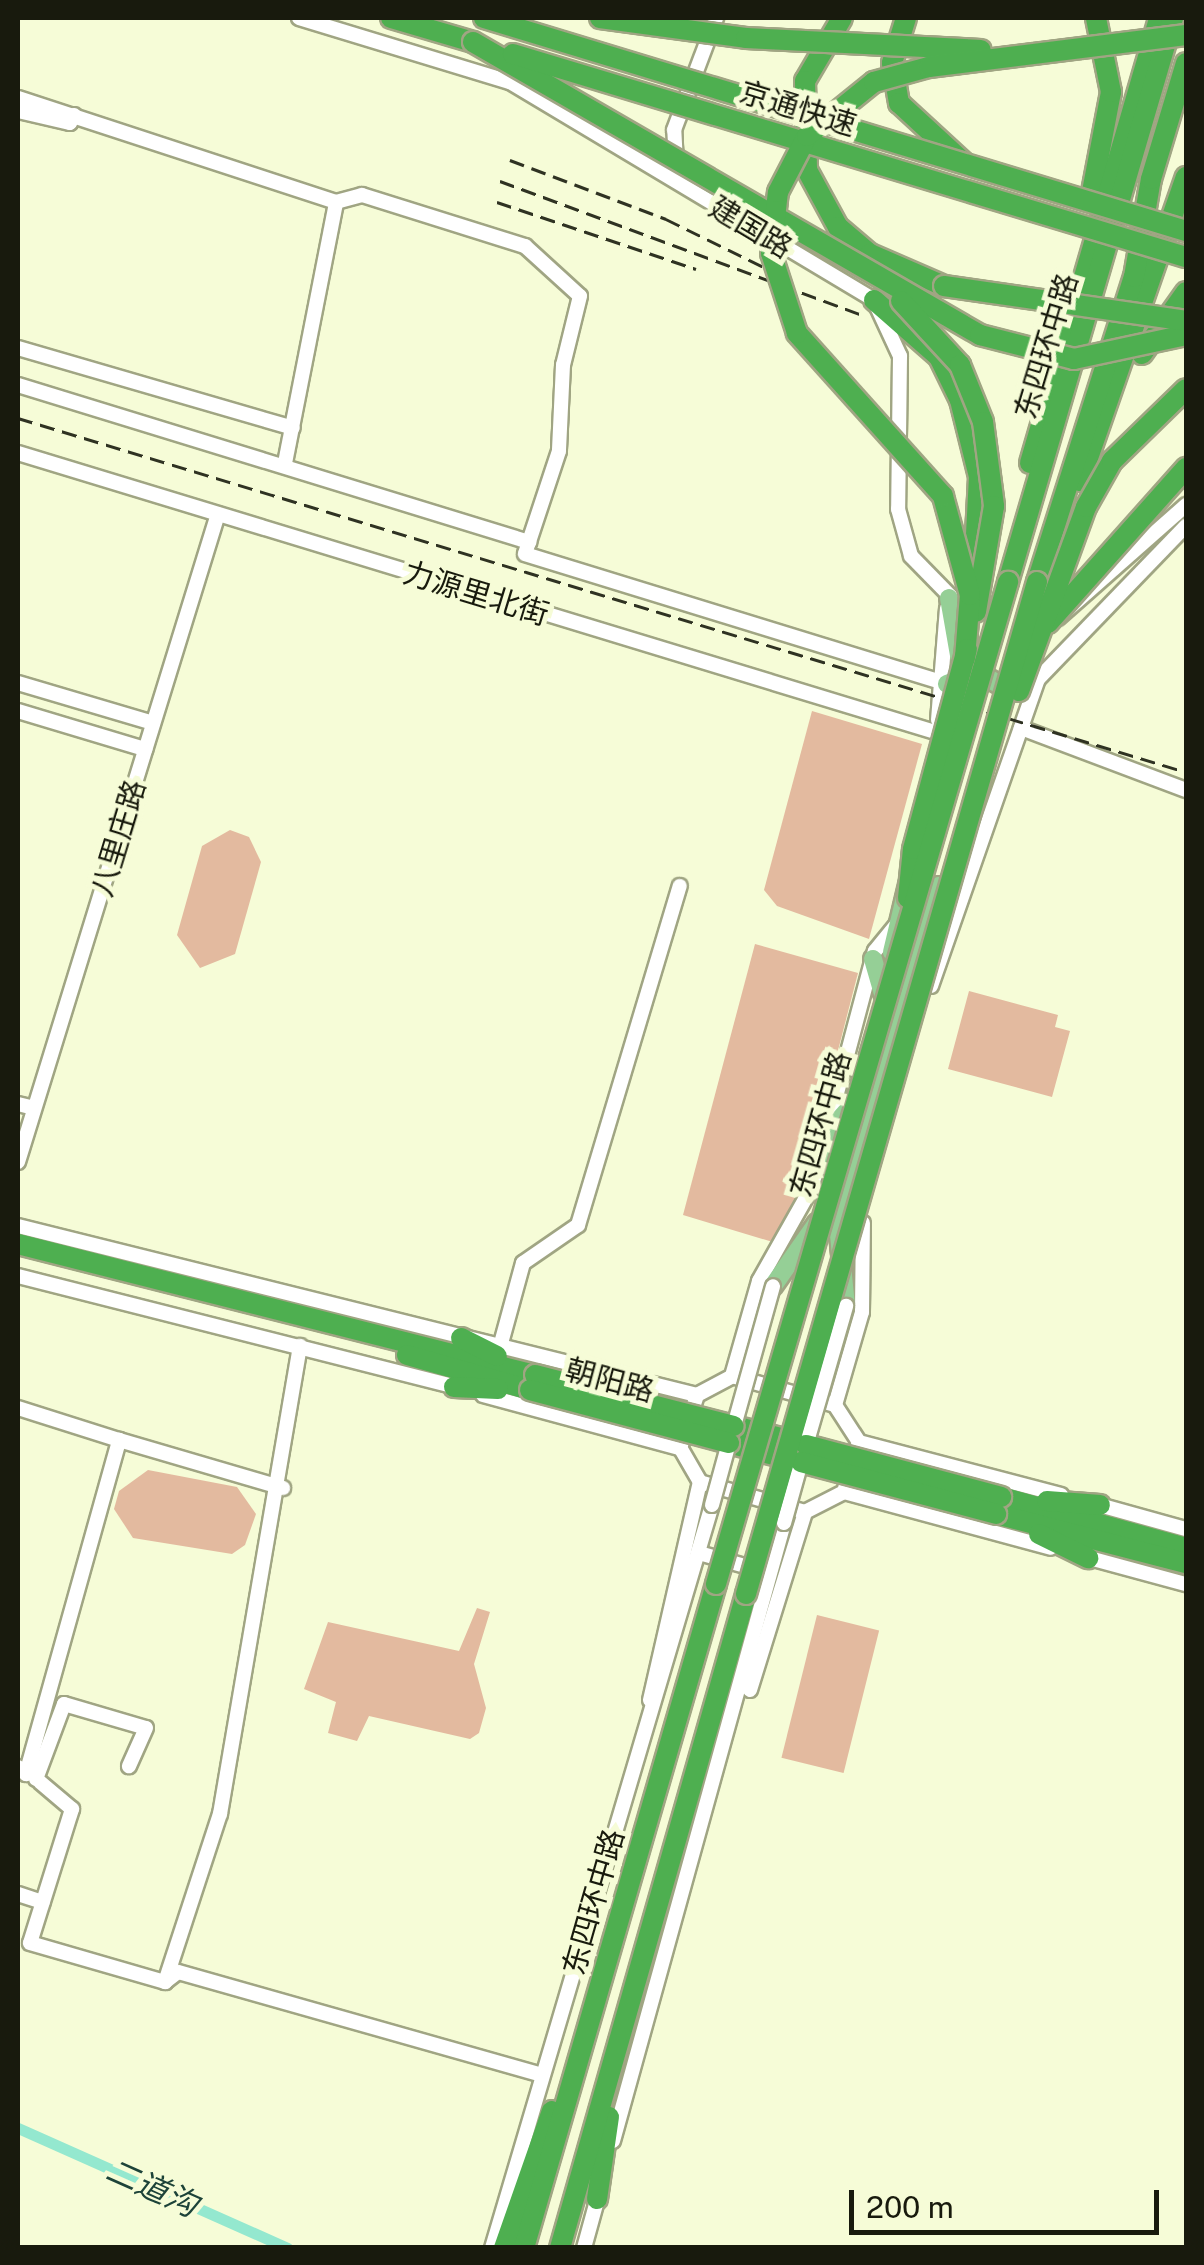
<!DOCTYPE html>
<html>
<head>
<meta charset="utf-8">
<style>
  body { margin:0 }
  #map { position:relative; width:1204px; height:2265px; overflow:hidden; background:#f6fcd7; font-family:"Public Sans","Noto Sans SC",sans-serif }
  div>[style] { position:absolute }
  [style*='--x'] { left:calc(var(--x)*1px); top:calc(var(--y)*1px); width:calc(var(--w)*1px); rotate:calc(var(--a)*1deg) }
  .green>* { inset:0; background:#e3ba9f; transform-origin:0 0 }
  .canal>* { height:11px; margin:-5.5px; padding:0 5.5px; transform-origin:5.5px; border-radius:5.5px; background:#94e8cf }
  .roads { filter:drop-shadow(2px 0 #a0a583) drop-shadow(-2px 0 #a0a583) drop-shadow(0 2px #a0a583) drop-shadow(0 -2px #a0a583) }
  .minor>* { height:14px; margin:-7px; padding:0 7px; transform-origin:7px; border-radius:7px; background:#fff }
  .major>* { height:18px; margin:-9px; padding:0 9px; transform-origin:9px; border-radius:9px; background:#95cf96 }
  .highway>* { height:20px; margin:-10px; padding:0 10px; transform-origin:10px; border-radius:10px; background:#4eaf50 }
  .rail>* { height:2.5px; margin-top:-1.25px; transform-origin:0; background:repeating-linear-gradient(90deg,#2f3222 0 15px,transparent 0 23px) }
  .bridges { filter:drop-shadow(2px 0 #a0a583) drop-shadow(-2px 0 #a0a583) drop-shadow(0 2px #a0a583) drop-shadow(0 -2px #a0a583) }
  .minor-bridge>* { height:14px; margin:-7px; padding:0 7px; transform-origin:7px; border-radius:7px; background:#fff }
  .highway-bridge>* { height:20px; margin:-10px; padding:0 10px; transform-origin:10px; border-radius:10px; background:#4eaf50 }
  span { translate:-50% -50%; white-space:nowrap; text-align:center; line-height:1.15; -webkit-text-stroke:10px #f6fcd7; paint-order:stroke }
  .street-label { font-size:30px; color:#181a0d }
  .water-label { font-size:32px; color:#1d4339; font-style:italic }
  .frame { position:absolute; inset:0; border:20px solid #181a0d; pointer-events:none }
  .scale { position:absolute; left:849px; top:2190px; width:310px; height:45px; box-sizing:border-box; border:5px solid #181a0d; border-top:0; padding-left:12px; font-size:30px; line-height:35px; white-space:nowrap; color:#181a0d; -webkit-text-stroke:8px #f6fcd7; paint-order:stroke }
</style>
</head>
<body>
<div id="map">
  <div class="green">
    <i style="clip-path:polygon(812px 711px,922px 744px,869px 939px,777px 906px,764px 890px)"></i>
    <i style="clip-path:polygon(230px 830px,249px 837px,261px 862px,235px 954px,200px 968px,177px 935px,202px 846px)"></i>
    <i style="clip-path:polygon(755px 944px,858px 973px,794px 1221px,776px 1243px,683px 1215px)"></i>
    <i style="clip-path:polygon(969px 991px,1058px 1015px,1055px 1027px,1070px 1031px,1052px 1097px,948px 1069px)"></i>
    <i style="clip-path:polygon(148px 1470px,237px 1487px,256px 1514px,245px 1545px,232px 1554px,133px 1538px,114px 1509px,119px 1491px)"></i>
    <i style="clip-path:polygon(477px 1608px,490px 1612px,474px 1664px,486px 1708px,479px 1733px,470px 1739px,369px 1716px,357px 1741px,328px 1733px,336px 1702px,304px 1689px,328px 1622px,459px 1651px)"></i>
    <i style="left:817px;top:1615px;width:64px;height:147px;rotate:14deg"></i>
  </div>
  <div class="canal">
    <i style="--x:18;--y:2128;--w:295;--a:24"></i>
  </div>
  <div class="roads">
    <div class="minor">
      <i style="--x:299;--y:18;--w:220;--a:16.9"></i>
      <i style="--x:510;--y:82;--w:424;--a:30.9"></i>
      <i style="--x:874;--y:300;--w:62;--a:65.1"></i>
      <i style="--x:900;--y:356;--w:153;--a:90.7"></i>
      <i style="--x:898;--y:509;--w:49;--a:74.5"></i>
      <i style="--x:911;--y:556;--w:64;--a:45.6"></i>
      <i style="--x:18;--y:98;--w:335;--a:18.1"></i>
      <i style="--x:336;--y:202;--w:27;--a:-15"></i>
      <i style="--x:362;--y:195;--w:171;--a:17.4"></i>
      <i style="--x:525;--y:246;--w:74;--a:42.3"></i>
      <i style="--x:580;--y:296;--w:71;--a:103.8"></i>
      <i style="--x:563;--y:365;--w:86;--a:92.7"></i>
      <i style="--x:559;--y:451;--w:108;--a:108.3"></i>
      <i style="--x:525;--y:554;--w:442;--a:17.1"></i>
      <i style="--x:18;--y:111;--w:53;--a:13"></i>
      <i style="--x:70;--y:123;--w:9;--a:-63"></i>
      <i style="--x:676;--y:163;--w:33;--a:-93"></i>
      <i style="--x:674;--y:130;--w:120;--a:-69.4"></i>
      <i style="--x:18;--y:348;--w:286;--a:16.2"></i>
      <i style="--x:18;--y:385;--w:535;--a:17.08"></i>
      <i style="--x:18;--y:453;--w:959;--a:16.92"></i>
      <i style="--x:285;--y:463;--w:266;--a:-78.9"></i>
      <i style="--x:1058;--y:618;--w:171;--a:-41.4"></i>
      <i style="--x:18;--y:683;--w:141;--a:16.5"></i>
      <i style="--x:18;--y:711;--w:133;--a:16.7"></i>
      <i style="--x:938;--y:720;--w:112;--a:-85.4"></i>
      <i style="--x:1021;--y:728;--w:176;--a:20.6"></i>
      <i style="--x:931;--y:986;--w:325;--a:-70.8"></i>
      <i style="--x:1038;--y:679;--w:213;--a:-46"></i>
      <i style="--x:18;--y:1104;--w:16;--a:14"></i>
      <i style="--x:18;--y:1162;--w:678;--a:-72.85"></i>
      <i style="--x:18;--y:1226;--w:700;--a:13.98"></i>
      <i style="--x:18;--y:1276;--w:459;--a:14.2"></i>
      <i style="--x:500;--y:1347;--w:87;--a:-74.7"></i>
      <i style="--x:523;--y:1263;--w:67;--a:-34.6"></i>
      <i style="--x:578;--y:1225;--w:354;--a:-73.3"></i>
      <i style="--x:732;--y:1376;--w:107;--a:15.7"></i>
      <i style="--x:835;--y:1405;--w:44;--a:57"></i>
      <i style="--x:859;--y:1442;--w:52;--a:106.7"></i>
      <i style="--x:844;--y:1492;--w:44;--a:152.9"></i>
      <i style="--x:805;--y:1512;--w:109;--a:-164.1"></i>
      <i style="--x:700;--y:1482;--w:39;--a:-120"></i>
      <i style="--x:680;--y:1448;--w:56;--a:-72.2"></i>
      <i style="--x:697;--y:1395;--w:40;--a:-28"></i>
      <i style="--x:732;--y:1376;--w:99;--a:-74.1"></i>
      <i style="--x:759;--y:1281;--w:108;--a:-60.6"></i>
      <i style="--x:812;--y:1187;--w:244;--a:-75.1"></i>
      <i style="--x:875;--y:951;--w:35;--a:-51"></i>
      <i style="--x:483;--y:1395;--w:204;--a:15.1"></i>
      <i style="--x:835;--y:1405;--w:97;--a:-73.8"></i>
      <i style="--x:862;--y:1312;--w:89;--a:-89.4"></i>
      <i style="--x:18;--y:1408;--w:106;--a:17.6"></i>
      <i style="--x:859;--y:1442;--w:209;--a:14.7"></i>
      <i style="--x:844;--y:1492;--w:214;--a:15.1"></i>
      <i style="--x:1092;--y:1503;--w:98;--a:15.5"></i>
      <i style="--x:699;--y:1553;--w:62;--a:15.8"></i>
      <i style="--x:1082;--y:1556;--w:108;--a:15.1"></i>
      <i style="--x:750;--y:1690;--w:186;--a:-72.8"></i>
      <i style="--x:650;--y:1700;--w:224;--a:-77.1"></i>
      <i style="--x:18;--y:1767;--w:11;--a:41"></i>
      <i style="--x:26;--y:1774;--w:347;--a:-74.4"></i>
      <i style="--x:119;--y:1440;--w:171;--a:16.3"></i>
      <i style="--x:36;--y:1779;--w:80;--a:-69.5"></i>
      <i style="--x:64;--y:1704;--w:85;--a:16.3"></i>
      <i style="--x:146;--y:1728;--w:42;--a:114.1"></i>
      <i style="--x:40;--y:1782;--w:42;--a:40.2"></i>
      <i style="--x:72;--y:1809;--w:140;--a:107.4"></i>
      <i style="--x:30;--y:1943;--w:141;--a:16.1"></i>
      <i style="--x:165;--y:1982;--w:16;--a:-38"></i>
      <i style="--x:178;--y:1972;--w:377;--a:15.8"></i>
      <i style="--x:18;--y:1894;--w:26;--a:18"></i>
      <i style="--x:165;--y:1982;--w:177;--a:-71.9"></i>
      <i style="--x:220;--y:1814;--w:475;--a:-80.3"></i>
      <i style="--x:613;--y:2141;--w:641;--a:-74.53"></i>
      <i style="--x:492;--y:2248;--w:775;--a:-73.51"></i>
      <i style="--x:584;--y:2248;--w:60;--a:-74.6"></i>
    </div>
    <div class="major">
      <i style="--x:949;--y:598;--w:64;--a:80.1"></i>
      <i style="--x:947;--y:684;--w:33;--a:-21"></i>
      <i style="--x:978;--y:672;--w:27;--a:31"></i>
      <i style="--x:892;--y:952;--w:69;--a:-76.6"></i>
      <i style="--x:873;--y:959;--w:35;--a:74"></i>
      <i style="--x:834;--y:1162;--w:31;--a:-101"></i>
      <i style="--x:828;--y:1132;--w:31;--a:-48"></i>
      <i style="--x:773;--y:1286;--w:77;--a:-55.1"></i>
      <i style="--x:846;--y:1306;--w:72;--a:-95.6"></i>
      <i style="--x:839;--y:1234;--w:362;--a:-74"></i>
    </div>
    <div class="highway">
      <i style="--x:391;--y:18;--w:85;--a:16.3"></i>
      <i style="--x:842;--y:18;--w:73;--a:120.4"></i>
      <i style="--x:805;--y:81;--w:89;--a:88.7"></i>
      <i style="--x:807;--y:170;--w:65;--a:61.5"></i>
      <i style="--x:838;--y:227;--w:42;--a:40.2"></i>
      <i style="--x:870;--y:254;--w:81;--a:23.4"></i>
      <i style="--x:906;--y:18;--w:47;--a:107.3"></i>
      <i style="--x:892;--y:63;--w:41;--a:80.1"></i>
      <i style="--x:899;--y:103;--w:88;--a:42.7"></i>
      <i style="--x:1091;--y:197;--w:107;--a:-79.2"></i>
      <i style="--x:1111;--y:92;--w:76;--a:-101.5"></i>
      <i style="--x:874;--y:300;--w:86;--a:41.2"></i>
      <i style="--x:939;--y:357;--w:48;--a:64"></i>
      <i style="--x:960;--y:400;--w:79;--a:76.1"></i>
      <i style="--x:979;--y:477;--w:97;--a:93"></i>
      <i style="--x:1142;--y:354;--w:76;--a:-54.6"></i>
      <i style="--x:1030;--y:463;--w:463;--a:-73.8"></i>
      <i style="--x:1080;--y:481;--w:322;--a:-70.8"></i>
      <i style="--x:1008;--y:582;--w:588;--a:-73.69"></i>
      <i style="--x:1037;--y:582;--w:320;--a:-72.4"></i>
      <i style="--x:1134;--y:277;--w:99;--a:-80.2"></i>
      <i style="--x:1151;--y:179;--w:121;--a:-73.2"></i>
      <i style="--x:18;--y:1244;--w:533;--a:14.22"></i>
      <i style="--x:461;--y:1338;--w:40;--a:26.6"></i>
      <i style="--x:407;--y:1355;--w:128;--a:15.9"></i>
      <i style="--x:454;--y:1387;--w:44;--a:2.6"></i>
      <i style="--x:734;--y:1426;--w:72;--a:14.4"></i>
      <i style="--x:729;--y:1443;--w:73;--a:15"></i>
      <i style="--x:1001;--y:1497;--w:192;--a:15.4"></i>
      <i style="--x:1047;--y:1501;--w:53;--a:4.3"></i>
      <i style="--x:996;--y:1514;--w:196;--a:14.5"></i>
      <i style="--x:1039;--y:1534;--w:55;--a:26.1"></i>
      <i style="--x:597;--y:2199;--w:83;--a:-81.7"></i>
      <i style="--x:504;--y:2248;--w:145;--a:-70.7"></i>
      <i style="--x:524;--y:2248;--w:691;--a:-73.87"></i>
      <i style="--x:560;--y:2248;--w:680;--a:-74.12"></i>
    </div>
  </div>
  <div class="rail">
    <i style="--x:510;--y:160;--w:167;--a:20.7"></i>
    <i style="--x:666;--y:219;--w:129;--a:26.2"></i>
    <i style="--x:500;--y:181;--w:386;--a:20.3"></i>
    <i style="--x:497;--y:202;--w:210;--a:18.6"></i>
    <i style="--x:18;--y:418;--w:1220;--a:16.86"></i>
  </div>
  <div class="bridges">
    <div class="minor-bridge">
      <i style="--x:734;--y:1426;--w:145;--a:-74.4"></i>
      <i style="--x:806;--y:1445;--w:145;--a:-73.9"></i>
      <i style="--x:712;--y:1505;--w:64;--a:-74.7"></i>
      <i style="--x:784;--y:1523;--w:63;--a:-74.4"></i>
    </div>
    <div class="highway-bridge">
      <i style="--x:484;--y:18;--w:734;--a:16.88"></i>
      <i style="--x:600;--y:18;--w:147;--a:7.8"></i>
      <i style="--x:746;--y:38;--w:235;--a:2.9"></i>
      <i style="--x:473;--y:42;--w:586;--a:30.02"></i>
      <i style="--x:980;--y:335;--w:97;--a:14.3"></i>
      <i style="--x:1074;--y:359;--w:115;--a:-12.1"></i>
      <i style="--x:513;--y:54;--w:703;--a:16.79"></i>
      <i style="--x:944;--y:286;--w:245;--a:8.2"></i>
      <i style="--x:901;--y:301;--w:87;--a:47.3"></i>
      <i style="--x:960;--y:365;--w:61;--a:68"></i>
      <i style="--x:983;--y:422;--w:85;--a:82.5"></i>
      <i style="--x:994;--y:506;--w:107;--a:99.7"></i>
      <i style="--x:1048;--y:623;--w:208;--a:-48.3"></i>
      <i style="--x:965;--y:658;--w:63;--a:-85.5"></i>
      <i style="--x:970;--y:595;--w:103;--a:-105.3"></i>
      <i style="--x:943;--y:496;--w:219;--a:-131.9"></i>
      <i style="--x:797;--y:333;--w:84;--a:-108"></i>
      <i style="--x:771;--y:253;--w:61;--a:-83.5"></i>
      <i style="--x:778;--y:192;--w:63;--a:-62.6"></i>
      <i style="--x:807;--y:136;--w:86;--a:-38.9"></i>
      <i style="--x:874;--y:82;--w:57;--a:-15.3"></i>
      <i style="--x:929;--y:67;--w:259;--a:-7.1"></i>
      <i style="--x:1019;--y:691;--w:196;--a:-70"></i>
      <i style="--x:1086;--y:507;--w:53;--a:-60.5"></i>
      <i style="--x:1112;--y:461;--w:103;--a:-44.2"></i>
      <i style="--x:908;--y:898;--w:49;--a:-84.2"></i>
      <i style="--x:913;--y:849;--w:207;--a:-74.9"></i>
      <i style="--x:535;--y:1375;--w:205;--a:14.4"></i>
      <i style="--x:530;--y:1390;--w:206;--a:14.9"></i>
      <i style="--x:806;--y:1445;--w:202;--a:14.9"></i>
      <i style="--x:801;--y:1462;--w:202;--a:14.9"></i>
      <i style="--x:716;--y:1584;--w:1044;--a:-73.75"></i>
      <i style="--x:746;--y:1594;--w:1053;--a:-73.96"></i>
    </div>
  </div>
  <div class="street-label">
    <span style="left:798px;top:108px;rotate:17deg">京通快速</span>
    <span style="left:751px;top:227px;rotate:31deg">建国路</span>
    <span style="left:1046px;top:346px;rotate:-73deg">东四环中路</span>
    <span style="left:476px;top:593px;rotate:17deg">力源里北街</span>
    <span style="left:118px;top:838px;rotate:-73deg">八里庄路</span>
    <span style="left:820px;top:1124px;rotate:-74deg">东四环中路</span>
    <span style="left:610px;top:1380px;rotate:15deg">朝阳路</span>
    <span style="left:593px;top:1902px;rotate:-74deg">东四环中路</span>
  </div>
  <div class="water-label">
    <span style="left:152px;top:2188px;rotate:24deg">二道沟</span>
  </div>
  <div class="frame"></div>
  <div class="scale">200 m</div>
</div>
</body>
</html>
